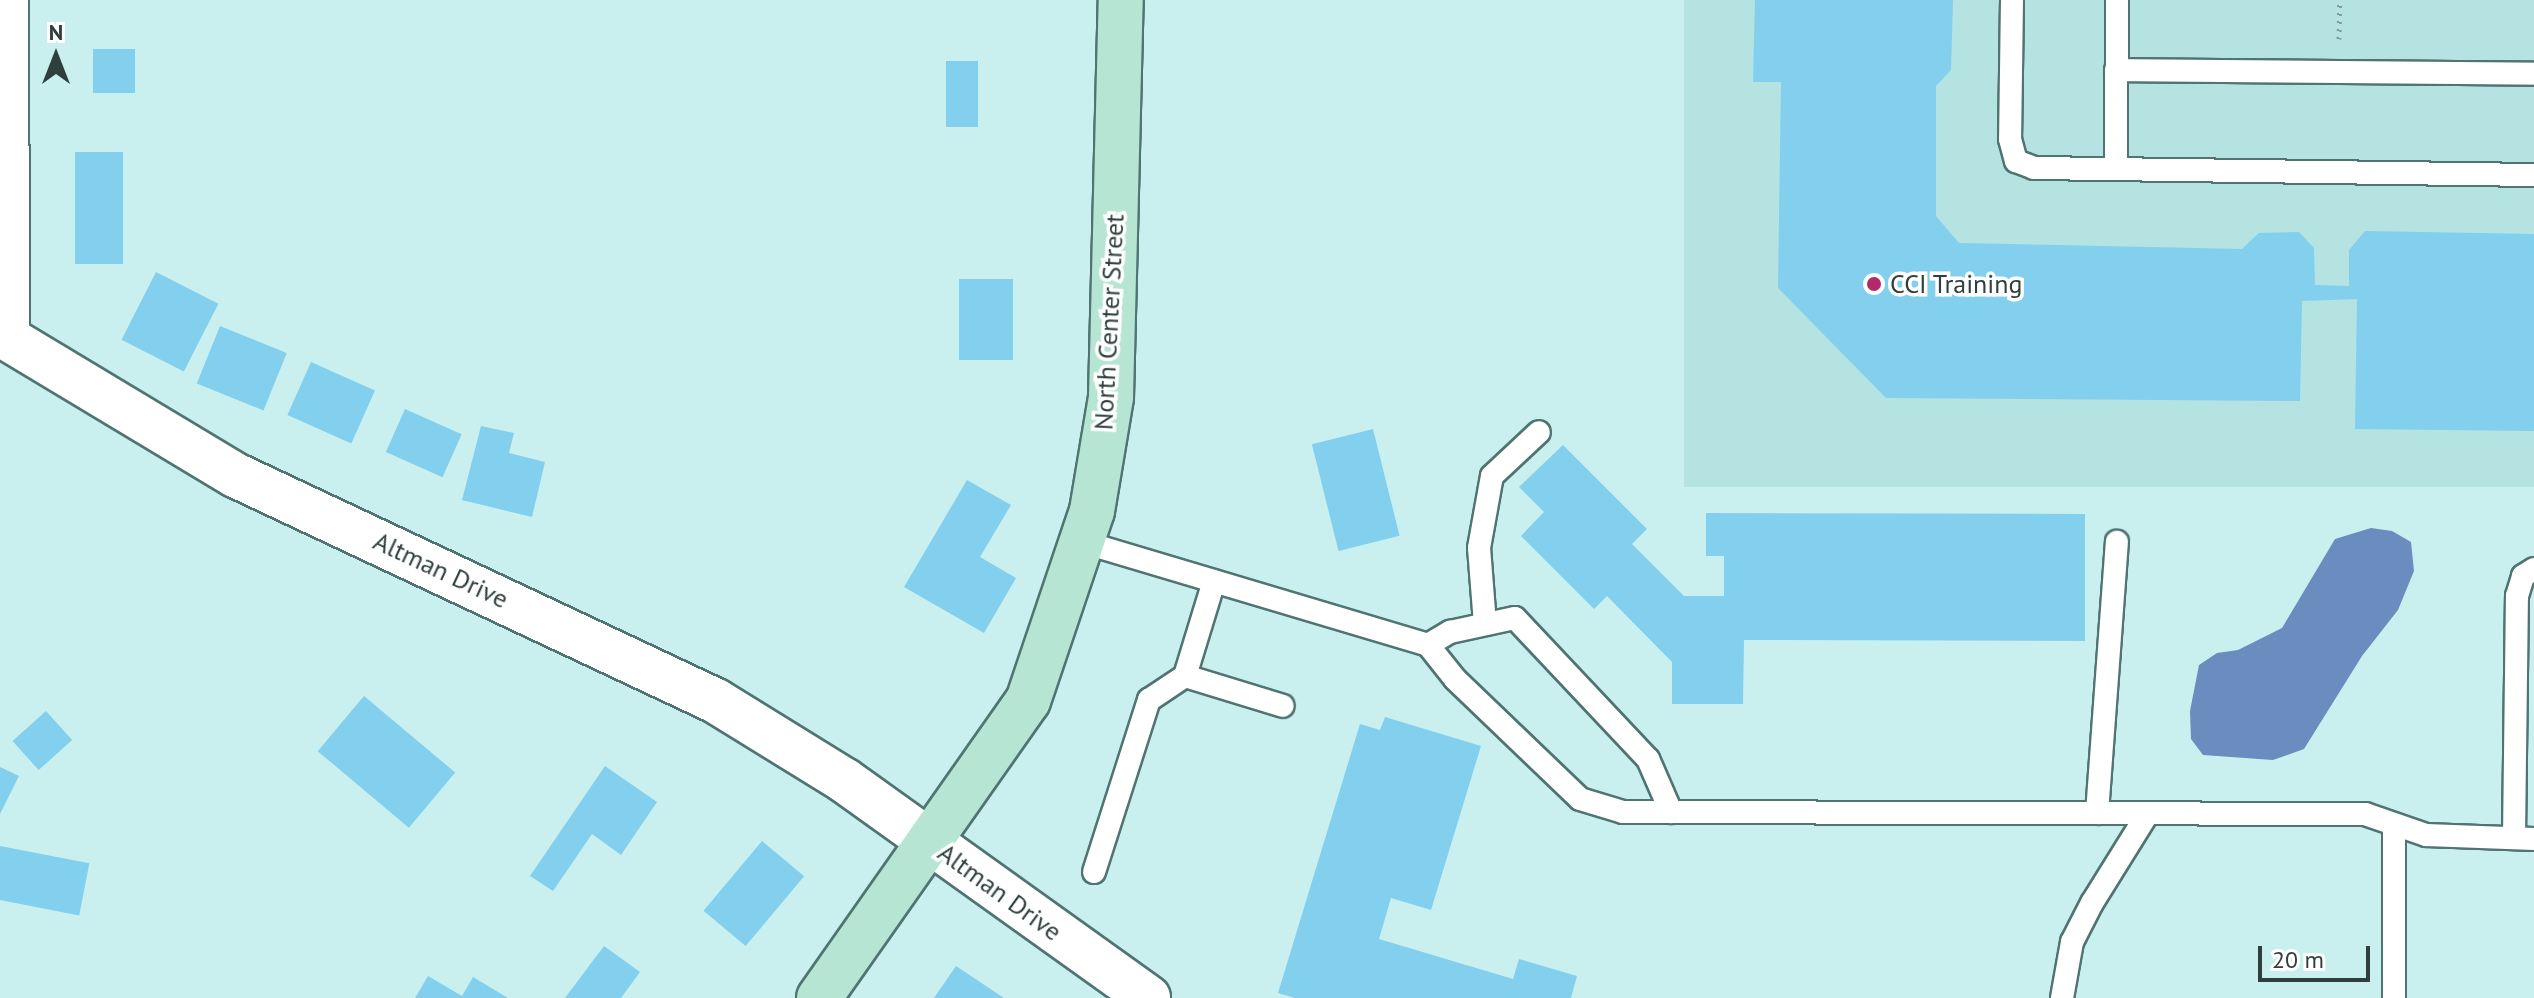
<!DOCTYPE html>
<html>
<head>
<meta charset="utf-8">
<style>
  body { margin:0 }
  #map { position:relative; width:2534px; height:998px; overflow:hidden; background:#c9f0ee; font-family:"PT Sans",sans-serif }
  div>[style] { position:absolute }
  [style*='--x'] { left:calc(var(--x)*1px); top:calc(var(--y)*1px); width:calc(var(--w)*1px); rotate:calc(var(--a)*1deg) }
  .built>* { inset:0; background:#b4e3e1; transform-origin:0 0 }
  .water>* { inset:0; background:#6a8cbf }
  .building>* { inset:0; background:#83cfee; transform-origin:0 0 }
  .path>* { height:5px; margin-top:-2.5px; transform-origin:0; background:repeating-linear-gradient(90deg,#809d9b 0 2px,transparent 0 8px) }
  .roads { filter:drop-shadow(2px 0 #507472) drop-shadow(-2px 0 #507472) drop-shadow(0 2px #507472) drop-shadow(0 -2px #507472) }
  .lane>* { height:22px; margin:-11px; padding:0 11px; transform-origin:11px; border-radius:11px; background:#fff }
  .street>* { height:44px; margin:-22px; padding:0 22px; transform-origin:22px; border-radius:22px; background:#fff }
  .secondary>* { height:44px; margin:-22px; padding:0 22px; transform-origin:22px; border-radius:22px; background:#b7e5d4 }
  .dots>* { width:22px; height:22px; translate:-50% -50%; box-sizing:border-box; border:4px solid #fff; border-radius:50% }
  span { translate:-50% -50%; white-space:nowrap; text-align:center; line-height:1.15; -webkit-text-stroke:7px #fff; paint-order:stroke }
  .poi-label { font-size:26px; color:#2f3f3e }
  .left { translate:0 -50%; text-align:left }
  .street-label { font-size:26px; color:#2f3f3e }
  .north { position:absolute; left:16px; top:16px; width:80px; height:80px; -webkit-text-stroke:6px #fff; paint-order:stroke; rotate:0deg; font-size:22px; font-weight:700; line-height:32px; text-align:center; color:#2f3f3e }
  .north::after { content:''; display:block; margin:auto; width:28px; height:36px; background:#2f3f3e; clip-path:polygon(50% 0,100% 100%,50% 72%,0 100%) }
  .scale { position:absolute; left:2258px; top:946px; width:112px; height:36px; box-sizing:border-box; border:4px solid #2f3f3e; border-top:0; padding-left:10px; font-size:24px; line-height:28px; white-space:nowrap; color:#2f3f3e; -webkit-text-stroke:6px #fff; paint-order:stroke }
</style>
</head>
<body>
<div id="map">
  <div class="built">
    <i style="left:1684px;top:0;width:850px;height:487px"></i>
  </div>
  <div class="water">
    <i style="clip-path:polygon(2371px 528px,2392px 531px,2411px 542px,2414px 571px,2398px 610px,2362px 656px,2304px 749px,2273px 760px,2203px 755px,2191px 739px,2190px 711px,2199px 665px,2217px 653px,2238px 650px,2282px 628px,2335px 539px)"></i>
  </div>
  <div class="building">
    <i style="clip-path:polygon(1755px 0,1953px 0,1951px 70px,1936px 86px,1936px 216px,1959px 243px,2242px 249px,2259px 233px,2299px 232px,2314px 248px,2315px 285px,2349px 286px,2349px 250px,2365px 231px,2534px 234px,2534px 431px,2355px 429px,2357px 299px,2302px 301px,2300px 401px,1886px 398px,1778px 288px,1781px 82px,1753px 82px)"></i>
    <i style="left:93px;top:49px;width:42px;height:44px"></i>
    <i style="left:946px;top:61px;width:32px;height:66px"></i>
    <i style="left:75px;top:152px;width:48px;height:112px"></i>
    <i style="left:156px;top:272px;width:70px;height:76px;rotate:27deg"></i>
    <i style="left:959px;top:279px;width:54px;height:81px"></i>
    <i style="left:220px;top:326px;width:72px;height:62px;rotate:22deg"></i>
    <i style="left:311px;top:362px;width:70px;height:58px;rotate:24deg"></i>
    <i style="left:405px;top:409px;width:62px;height:47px;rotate:24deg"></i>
    <i style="clip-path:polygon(481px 426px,514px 433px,509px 453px,545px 462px,532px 517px,462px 500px)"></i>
    <i style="left:1373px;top:429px;width:110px;height:63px;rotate:76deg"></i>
    <i style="clip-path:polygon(1563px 445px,1647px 529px,1632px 544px,1684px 596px,1724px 596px,1724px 556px,1706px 556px,1706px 513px,2085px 514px,2085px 641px,1744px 640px,1743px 704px,1672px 704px,1672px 662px,1607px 596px,1594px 609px,1521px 536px,1544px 512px,1519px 487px)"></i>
    <i style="clip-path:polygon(967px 480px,1011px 505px,980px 557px,1016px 578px,984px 633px,904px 587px)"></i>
    <i style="left:364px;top:696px;width:119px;height:72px;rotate:40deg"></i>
    <i style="left:46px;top:711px;width:39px;height:45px;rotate:48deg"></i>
    <i style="clip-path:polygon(1385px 717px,1481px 746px,1431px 910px,1391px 898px,1379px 939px,1513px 979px,1519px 959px,1577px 976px,1571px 998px,1295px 998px,1278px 993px,1360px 724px,1380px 730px)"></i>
    <i style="clip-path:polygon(605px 766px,657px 802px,621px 855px,592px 834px,553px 891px,530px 876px)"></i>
    <i style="clip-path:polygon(0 767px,19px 776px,0 814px)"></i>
    <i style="left:762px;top:841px;width:55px;height:91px;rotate:40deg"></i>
    <i style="left:0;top:846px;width:91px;height:53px;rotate:11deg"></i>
    <i style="clip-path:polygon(604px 946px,640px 972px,621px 998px,565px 998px)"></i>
    <i style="clip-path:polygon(956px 966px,1004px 998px,934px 998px)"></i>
    <i style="clip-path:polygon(428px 976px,462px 996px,473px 977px,508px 998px,415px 998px)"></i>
  </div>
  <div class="path">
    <i style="--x:2339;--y:39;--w:39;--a:-89"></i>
  </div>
  <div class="roads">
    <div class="lane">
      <i style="--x:2012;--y:0;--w:139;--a:90.8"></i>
      <i style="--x:2010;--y:139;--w:23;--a:75"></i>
      <i style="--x:2016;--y:161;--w:19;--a:21"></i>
      <i style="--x:2034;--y:168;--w:500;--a:0.8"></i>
      <i style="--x:2116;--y:70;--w:418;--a:0.5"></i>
      <i style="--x:2116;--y:169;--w:169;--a:-89.7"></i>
      <i style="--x:1083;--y:542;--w:360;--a:16.6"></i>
      <i style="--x:1428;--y:645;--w:43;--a:51.5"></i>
      <i style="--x:1455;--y:679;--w:173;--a:43.8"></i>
      <i style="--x:1580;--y:799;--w:45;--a:16.8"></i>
      <i style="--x:1623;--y:812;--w:742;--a:0.15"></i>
      <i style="--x:2365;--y:814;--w:65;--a:19"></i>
      <i style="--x:2426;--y:835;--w:108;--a:2.1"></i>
      <i style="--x:1485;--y:624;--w:76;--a:-94.5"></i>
      <i style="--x:1479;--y:548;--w:73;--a:-79.8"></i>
      <i style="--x:1492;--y:476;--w:64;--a:-43.1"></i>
      <i style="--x:1428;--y:645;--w:26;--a:-31"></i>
      <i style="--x:1450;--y:632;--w:66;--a:-12.2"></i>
      <i style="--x:1515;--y:618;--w:194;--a:46.7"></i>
      <i style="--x:1648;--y:759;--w:58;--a:66.5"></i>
      <i style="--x:1185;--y:676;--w:102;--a:17"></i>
      <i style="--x:2097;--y:813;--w:272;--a:-85.8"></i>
      <i style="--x:2394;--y:825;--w:173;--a:90"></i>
      <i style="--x:2514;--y:838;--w:242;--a:-89.3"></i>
      <i style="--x:2517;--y:596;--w:21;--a:-73"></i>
      <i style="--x:2523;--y:576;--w:13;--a:-32"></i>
      <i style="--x:1094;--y:872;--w:181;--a:-72.3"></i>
      <i style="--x:1149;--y:700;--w:43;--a:-33.7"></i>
      <i style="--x:1185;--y:676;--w:99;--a:-73"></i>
      <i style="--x:2062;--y:998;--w:57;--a:-79.9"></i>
      <i style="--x:2072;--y:942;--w:44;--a:-62.9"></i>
      <i style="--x:2092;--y:903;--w:106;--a:-58.1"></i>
    </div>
    <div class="street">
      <i style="--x:6;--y:0;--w:338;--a:89.8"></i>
      <i style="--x:7;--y:338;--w:266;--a:31"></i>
      <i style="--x:235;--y:475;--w:531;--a:25.17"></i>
      <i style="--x:716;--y:701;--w:150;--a:31.7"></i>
      <i style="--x:844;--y:780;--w:374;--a:35.6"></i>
    </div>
    <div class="secondary">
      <i style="--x:819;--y:998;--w:363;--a:-54.9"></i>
      <i style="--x:1028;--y:701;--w:200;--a:-71.4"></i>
      <i style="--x:1092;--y:511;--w:116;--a:-80.5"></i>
      <i style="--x:1111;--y:397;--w:397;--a:-88.6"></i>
    </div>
  </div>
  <div class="dots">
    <i style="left:1874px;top:284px;background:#b22a6a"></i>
  </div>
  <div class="poi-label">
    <span class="left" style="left:1890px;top:284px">CCI Training</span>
  </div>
  <div class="street-label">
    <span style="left:1109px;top:322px;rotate:-87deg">North Center Street</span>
    <span style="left:441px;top:570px;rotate:25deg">Altman Drive</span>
    <span style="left:1000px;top:892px;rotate:36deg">Altman Drive</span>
  </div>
  <div class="north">N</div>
  <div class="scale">20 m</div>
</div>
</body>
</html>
